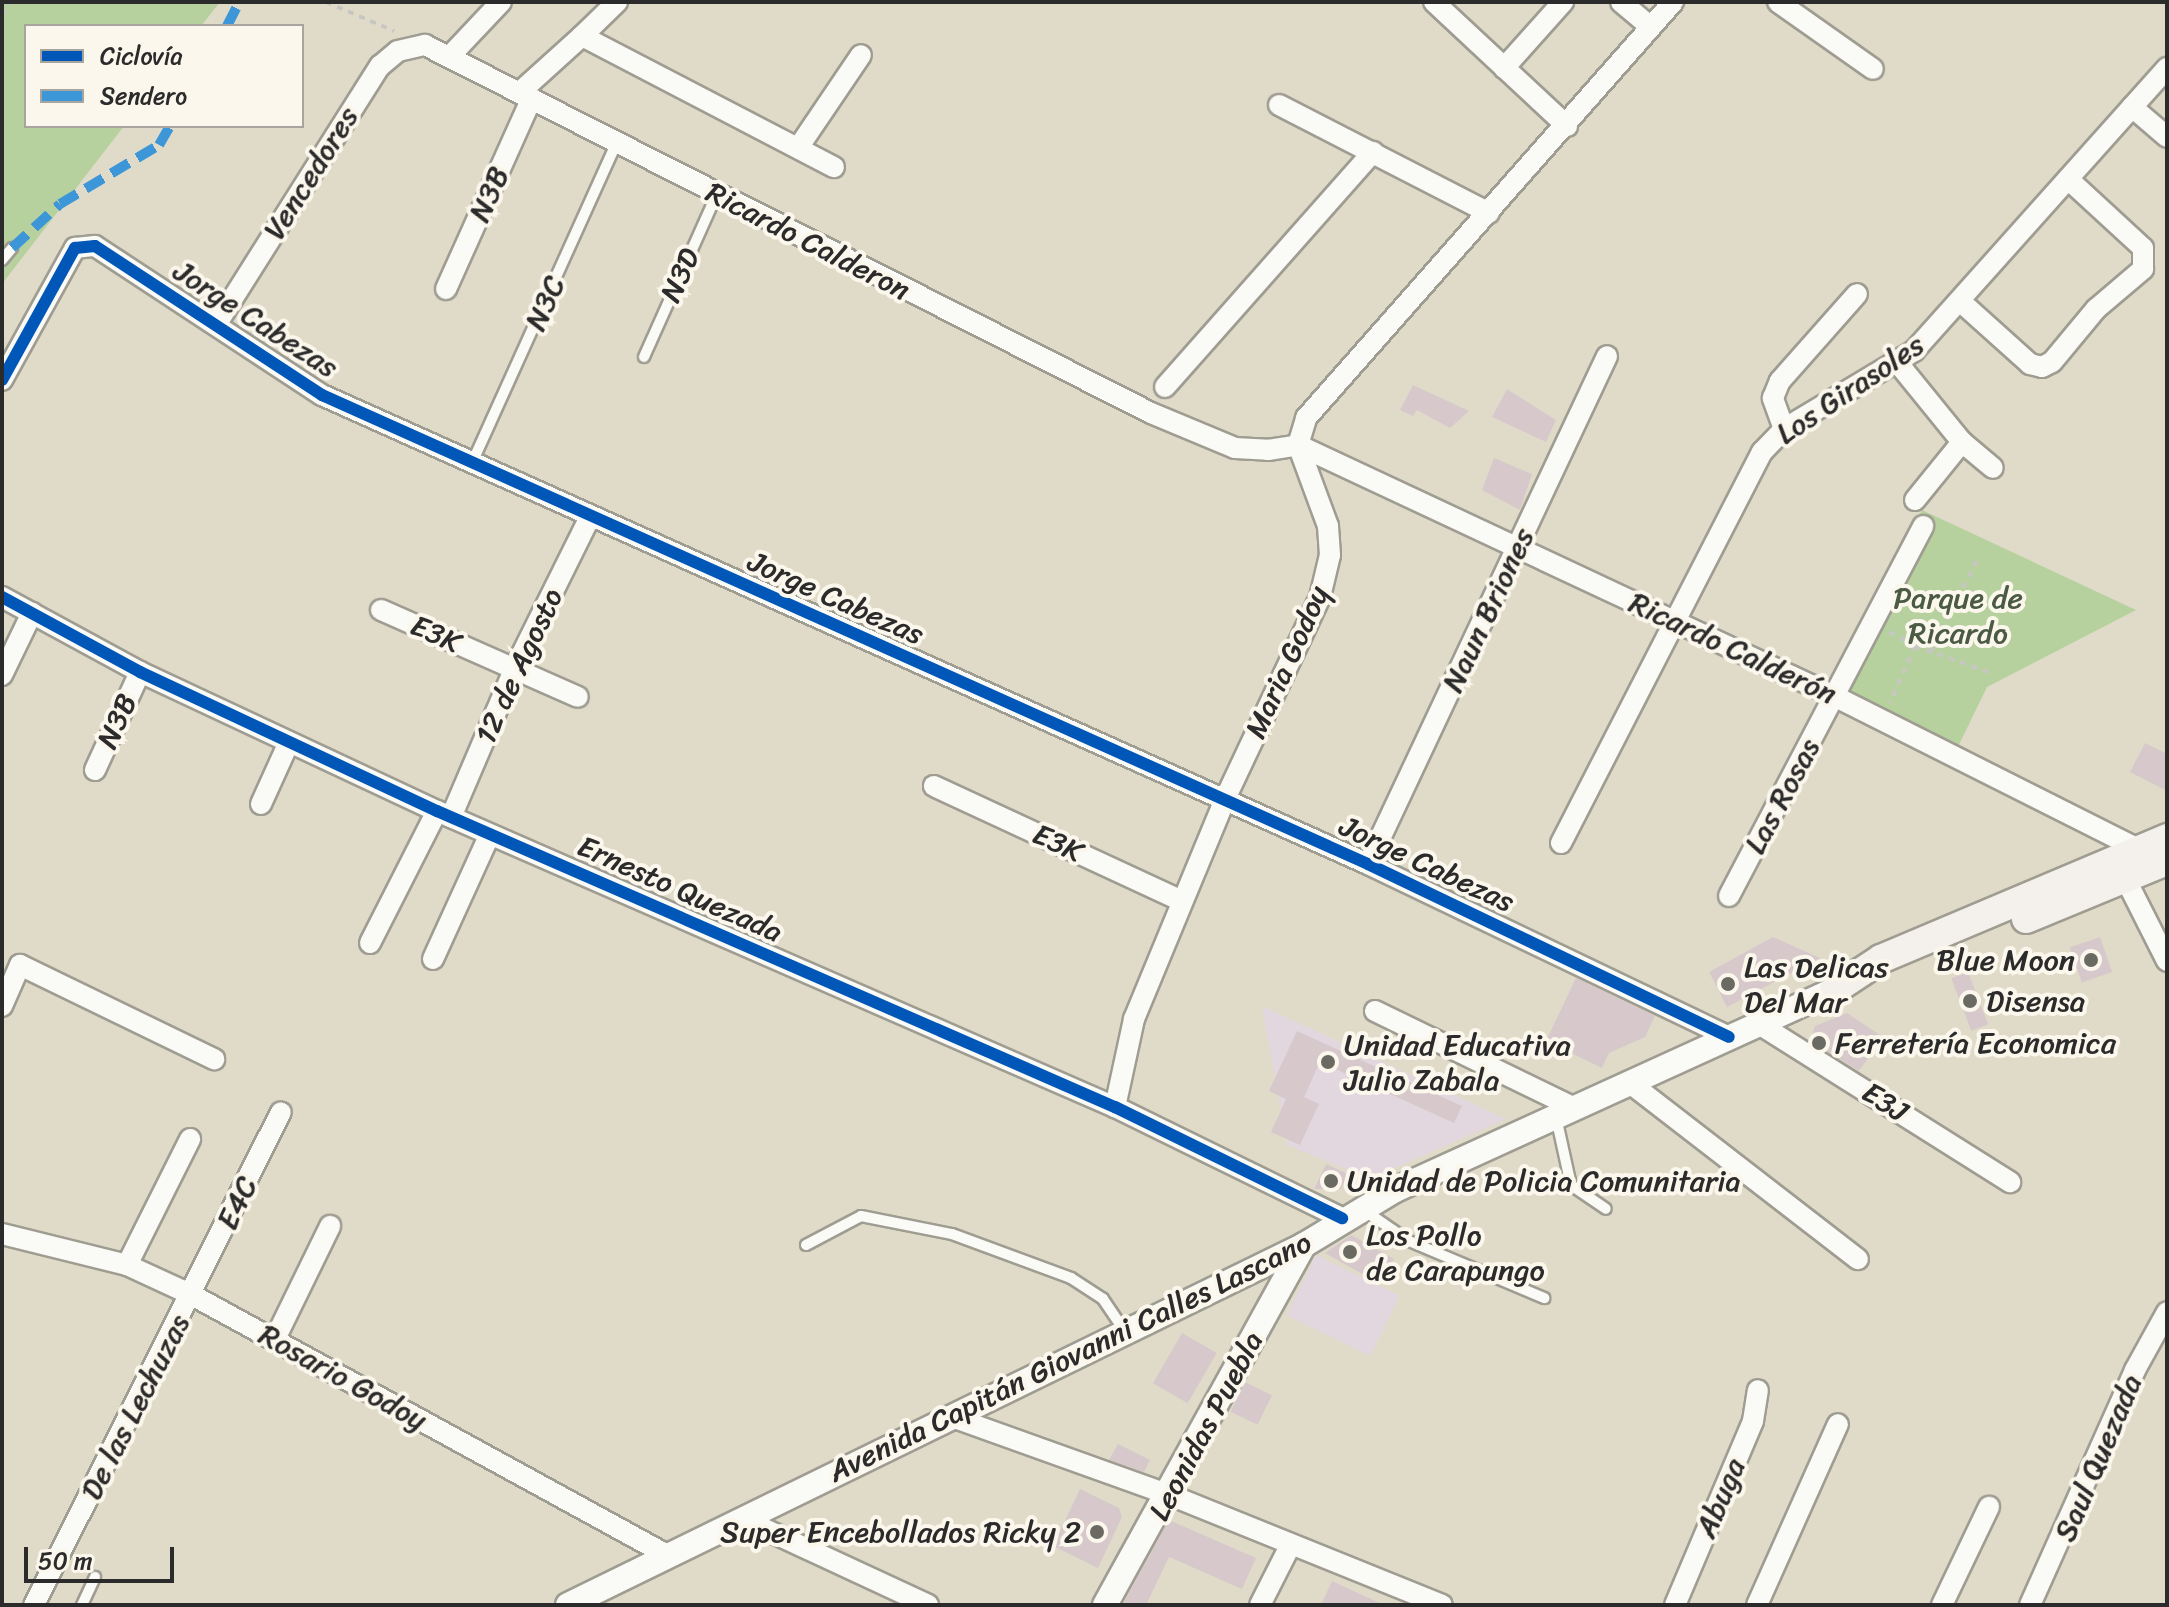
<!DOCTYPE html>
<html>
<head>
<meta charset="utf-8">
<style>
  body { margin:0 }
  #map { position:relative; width:2169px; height:1607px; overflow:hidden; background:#e0dbc9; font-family:Sriracha,sans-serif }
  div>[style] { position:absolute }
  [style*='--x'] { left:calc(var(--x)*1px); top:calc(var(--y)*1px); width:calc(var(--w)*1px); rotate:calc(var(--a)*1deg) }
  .built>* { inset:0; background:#e2d7df; transform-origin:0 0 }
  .green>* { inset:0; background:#b6d19e }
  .building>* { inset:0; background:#d7c9cb; transform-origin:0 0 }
  .path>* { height:4px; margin-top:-2px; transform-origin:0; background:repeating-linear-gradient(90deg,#c7c7c2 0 6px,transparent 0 12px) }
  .roads { filter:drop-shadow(2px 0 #9f9c91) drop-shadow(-2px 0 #9f9c91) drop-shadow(0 2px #9f9c91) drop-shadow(0 -2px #9f9c91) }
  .service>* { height:10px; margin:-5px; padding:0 5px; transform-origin:5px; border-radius:5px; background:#fafaf7 }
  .minor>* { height:20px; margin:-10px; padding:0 10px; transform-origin:10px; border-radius:10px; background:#fafaf7 }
  .tertiary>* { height:24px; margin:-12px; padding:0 12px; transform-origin:12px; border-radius:12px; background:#fafaf7 }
  .secondary>* { height:28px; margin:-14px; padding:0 14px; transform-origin:14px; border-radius:14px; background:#f4f1ec }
  .quiet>* { height:10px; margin-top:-5px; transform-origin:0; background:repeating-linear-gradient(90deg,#3c96d7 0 20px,transparent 0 30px) }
  .cycleway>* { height:12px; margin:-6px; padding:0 6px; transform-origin:6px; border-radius:6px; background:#0057b8 }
  .dots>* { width:22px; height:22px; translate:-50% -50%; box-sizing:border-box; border:4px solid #fbf7ec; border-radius:50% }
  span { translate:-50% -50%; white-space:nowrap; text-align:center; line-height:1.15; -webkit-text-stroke:8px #fbf7ec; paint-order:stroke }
  .street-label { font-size:30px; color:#2b2b2b }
  .park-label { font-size:30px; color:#4a5a43 }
  .poi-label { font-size:30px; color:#2b2b2b }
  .right { translate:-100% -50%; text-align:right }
  .left { translate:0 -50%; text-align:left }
  .frame { position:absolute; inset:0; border:4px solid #2b2b2b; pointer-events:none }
  .legend { position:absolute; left:24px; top:24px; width:280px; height:104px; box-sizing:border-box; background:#fbf7ec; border:2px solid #a8a59f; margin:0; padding:10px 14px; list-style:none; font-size:24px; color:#2b2b2b }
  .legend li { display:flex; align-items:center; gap:16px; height:40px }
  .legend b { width:40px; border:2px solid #a8a59f }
  .scale { position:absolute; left:24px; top:1547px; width:150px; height:36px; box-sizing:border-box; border:4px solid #2b2b2b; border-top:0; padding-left:10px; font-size:24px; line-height:28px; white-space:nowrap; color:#2b2b2b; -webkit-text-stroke:6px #fbf7ec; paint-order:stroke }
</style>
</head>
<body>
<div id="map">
  <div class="built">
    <i style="clip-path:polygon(1262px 1006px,1506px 1119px,1370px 1179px,1287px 1145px)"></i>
    <i style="left:1316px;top:1255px;width:93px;height:67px;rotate:26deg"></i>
  </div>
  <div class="green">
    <i style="clip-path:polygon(2px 2px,220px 2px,201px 26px,26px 26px,26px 126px,124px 126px,2px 284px)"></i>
    <i style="clip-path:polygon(1922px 510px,2136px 610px,1987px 687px,1954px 755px,1834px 696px)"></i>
  </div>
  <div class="building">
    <i style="clip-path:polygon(1413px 385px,1469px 411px,1450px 428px,1417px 410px,1413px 416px,1400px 410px)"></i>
    <i style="clip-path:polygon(1507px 389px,1556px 420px,1546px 442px,1492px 417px)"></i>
    <i style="clip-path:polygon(1494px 458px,1532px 474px,1520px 510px,1482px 490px)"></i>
    <i style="clip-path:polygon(2145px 743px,2167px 754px,2167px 791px,2130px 772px)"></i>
    <i style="clip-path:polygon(1773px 937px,1820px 958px,1727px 1007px,1709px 972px)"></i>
    <i style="left:2100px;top:937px;width:37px;height:32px;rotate:71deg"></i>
    <i style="left:1968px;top:972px;width:56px;height:18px;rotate:69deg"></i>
    <i style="clip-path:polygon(1576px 978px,1655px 1016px,1645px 1037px,1609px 1053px,1602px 1068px,1546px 1041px)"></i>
    <i style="clip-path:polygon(1847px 1013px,1883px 1037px,1859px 1071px,1810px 1041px,1815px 1026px)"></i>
    <i style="clip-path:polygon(1297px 1031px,1462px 1106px,1454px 1123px,1320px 1062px,1304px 1097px,1319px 1104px,1300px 1145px,1271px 1132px,1286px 1099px,1269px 1091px)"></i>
    <i style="clip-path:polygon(1326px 1164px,1348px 1174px,1341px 1189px,1314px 1189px)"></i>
    <i style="clip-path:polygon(1351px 1235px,1394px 1259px,1380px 1284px,1325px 1253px)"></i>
    <i style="left:1182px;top:1333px;width:40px;height:58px;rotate:30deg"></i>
    <i style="left:1245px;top:1382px;width:30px;height:33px;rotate:26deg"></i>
    <i style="clip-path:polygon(1118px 1444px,1150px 1460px,1144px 1472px,1109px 1460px)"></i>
    <i style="clip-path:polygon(1080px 1489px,1119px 1508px,1122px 1517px,1098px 1568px,1053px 1546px)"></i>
    <i style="clip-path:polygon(1169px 1520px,1256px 1558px,1242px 1589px,1169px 1557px,1146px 1605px,1123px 1604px)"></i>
    <i style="clip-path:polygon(1332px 1581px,1384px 1605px,1321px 1605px)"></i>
  </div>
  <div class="path">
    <i style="--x:326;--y:2;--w:74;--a:23.1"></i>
    <i style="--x:2;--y:15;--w:15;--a:-58"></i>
    <i style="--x:1889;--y:632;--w:30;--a:28"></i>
    <i style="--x:1915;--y:646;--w:62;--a:113.7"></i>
    <i style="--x:1915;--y:646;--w:84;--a:19.5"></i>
    <i style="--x:1931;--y:652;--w:105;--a:-63.4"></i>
  </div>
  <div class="roads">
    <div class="service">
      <i style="--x:2;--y:260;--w:16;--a:-50"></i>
      <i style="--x:644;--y:357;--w:179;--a:-65.9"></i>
      <i style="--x:472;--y:463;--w:352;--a:-65.7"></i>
      <i style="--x:1556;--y:1117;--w:70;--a:77.6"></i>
      <i style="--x:1571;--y:1185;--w:42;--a:34.4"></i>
      <i style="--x:1365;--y:1211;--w:53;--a:34.3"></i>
      <i style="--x:1409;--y:1241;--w:147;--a:22.9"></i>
      <i style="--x:806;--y:1245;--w:62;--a:-27.8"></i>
      <i style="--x:861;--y:1216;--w:93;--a:11.2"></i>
      <i style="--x:952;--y:1234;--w:127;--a:20.3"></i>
      <i style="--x:1071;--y:1278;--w:38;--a:33"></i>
      <i style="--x:1103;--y:1299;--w:40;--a:56"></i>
      <i style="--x:82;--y:1605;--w:31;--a:-65"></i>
    </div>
    <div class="minor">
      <i style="--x:1434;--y:2;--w:182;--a:43"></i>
      <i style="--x:1621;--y:2;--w:39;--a:40"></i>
      <i style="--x:1778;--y:2;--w:116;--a:35.2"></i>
      <i style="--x:582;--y:36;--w:49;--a:-44.2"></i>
      <i style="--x:450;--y:56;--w:74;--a:-46.6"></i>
      <i style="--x:1504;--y:68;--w:89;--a:-48.2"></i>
      <i style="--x:520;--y:92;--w:84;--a:-42.1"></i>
      <i style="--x:582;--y:36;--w:284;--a:27.5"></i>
      <i style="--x:1279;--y:105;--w:236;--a:27.2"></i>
      <i style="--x:2132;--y:107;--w:46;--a:40.6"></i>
      <i style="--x:798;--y:148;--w:112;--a:-55.9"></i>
      <i style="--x:446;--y:289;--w:209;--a:-65.8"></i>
      <i style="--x:1961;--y:302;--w:93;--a:41.9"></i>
      <i style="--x:2030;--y:364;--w:12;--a:14"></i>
      <i style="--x:2042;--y:367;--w:11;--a:-27"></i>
      <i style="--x:2052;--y:362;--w:69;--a:-50.3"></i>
      <i style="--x:2096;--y:309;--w:62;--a:-40.4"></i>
      <i style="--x:2143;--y:269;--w:21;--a:-90"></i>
      <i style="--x:2143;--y:248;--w:102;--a:-137.4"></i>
      <i style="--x:216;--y:325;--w:307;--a:-57.7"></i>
      <i style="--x:380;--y:66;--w:23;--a:-40"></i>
      <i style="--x:398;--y:51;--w:28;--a:-13"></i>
      <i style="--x:425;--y:45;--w:814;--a:26.88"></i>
      <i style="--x:1151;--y:413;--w:91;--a:22.6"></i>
      <i style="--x:1235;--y:448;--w:33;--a:3"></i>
      <i style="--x:1268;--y:450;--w:30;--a:-9"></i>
      <i style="--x:1897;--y:362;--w:103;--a:50.9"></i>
      <i style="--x:1962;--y:442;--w:40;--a:40"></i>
      <i style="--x:2;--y:380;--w:151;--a:-61.1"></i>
      <i style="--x:75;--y:248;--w:20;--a:-6"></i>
      <i style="--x:95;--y:246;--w:272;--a:33.3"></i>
      <i style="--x:322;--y:395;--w:1146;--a:24.15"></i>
      <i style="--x:1368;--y:864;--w:400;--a:25.6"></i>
      <i style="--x:1165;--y:387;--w:314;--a:-48.5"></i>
      <i style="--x:1784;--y:429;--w:33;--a:-110"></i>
      <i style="--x:1773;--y:398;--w:18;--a:-68"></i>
      <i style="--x:1780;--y:381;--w:116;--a:-48.5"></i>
      <i style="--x:1298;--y:445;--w:592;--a:25.09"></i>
      <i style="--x:1834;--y:696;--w:352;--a:26.7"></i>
      <i style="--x:1915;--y:500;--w:75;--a:-51"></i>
      <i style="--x:2;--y:597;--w:157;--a:28.5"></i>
      <i style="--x:140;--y:672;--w:328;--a:25.1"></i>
      <i style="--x:437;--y:811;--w:740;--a:23.59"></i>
      <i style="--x:1115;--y:1107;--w:253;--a:26.1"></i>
      <i style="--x:381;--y:610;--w:215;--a:23.8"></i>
      <i style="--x:2;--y:675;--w:69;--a:-64.2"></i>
      <i style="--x:95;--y:770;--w:108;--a:-65.3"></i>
      <i style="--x:934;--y:786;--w:273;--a:24.9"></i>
      <i style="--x:261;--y:804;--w:68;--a:-65.7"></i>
      <i style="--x:451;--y:817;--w:162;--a:-66.8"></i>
      <i style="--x:515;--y:668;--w:169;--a:-63.6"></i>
      <i style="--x:1561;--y:843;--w:440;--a:-62.8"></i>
      <i style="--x:1762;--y:452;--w:32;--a:-46"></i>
      <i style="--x:1784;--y:429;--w:152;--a:-31"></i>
      <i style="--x:1914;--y:351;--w:380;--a:-48.2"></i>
      <i style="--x:1368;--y:864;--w:561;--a:-64.8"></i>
      <i style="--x:2120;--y:868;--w:104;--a:63.2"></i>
      <i style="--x:1729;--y:896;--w:418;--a:-62.3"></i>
      <i style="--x:370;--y:943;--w:148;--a:-63.1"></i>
      <i style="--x:433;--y:959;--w:137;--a:-65.5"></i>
      <i style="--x:2;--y:1006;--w:45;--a:-66.3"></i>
      <i style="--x:20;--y:965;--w:216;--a:25.9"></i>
      <i style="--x:1375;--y:1011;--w:222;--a:25.9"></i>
      <i style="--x:1759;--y:1024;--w:297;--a:32.2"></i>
      <i style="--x:1630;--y:1083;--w:288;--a:37.7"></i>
      <i style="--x:1115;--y:1107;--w:90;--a:-77.8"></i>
      <i style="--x:1134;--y:1019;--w:238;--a:-67.5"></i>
      <i style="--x:1225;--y:799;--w:223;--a:-64.8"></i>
      <i style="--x:1320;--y:597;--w:43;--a:-76.6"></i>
      <i style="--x:1330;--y:555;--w:29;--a:-94"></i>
      <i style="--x:1328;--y:526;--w:86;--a:-110.3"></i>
      <i style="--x:1298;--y:445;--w:28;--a:-73"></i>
      <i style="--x:1306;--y:418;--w:555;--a:-48.58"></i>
      <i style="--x:2;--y:1234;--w:129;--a:13.9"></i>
      <i style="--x:127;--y:1265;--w:72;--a:24.8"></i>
      <i style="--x:192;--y:1295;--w:544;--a:28.69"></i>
      <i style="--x:127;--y:1265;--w:141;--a:-63.4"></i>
      <i style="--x:275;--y:1339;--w:126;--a:-64"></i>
      <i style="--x:952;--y:1417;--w:232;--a:19.7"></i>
      <i style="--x:1170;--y:1495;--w:293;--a:22"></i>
      <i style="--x:743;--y:1519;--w:204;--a:24.9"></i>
      <i style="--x:34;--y:1605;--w:551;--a:-63.39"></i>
      <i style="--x:1260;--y:1605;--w:68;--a:-63.1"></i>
      <i style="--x:1675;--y:1605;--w:200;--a:-67"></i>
      <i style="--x:1753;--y:1421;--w:31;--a:-81"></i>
      <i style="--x:1757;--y:1605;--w:198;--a:-65.9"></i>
      <i style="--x:1942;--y:1605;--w:109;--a:-64.4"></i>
      <i style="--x:2030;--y:1605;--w:257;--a:-65.9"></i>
      <i style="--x:2135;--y:1370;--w:66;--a:-61.1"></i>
    </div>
    <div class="tertiary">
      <i style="--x:568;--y:1605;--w:819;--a:-26.06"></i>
      <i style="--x:1304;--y:1245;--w:106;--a:-31.1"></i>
      <i style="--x:1395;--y:1190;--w:482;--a:-24.5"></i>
      <i style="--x:1105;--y:1605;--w:411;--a:-61.1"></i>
    </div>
    <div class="secondary">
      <i style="--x:2026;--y:919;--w:152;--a:-22.4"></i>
      <i style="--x:1834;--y:990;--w:56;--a:-33.4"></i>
      <i style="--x:1881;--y:959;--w:311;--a:-22.9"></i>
    </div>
  </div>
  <div class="quiet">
    <i style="--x:227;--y:26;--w:27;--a:-63"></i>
    <i style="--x:12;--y:248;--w:65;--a:-42.5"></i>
    <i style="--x:60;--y:204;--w:115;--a:-30.8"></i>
    <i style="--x:159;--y:145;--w:22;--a:-60"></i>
  </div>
  <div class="cycleway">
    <i style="--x:2;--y:380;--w:151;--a:-61.1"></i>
    <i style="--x:75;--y:248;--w:20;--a:-6"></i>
    <i style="--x:95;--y:246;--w:272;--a:33.3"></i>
    <i style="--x:322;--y:395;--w:1146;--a:24.15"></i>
    <i style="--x:1368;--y:864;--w:400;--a:25.6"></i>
    <i style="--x:2;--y:597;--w:157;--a:28.5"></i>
    <i style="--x:140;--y:672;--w:328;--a:25.1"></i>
    <i style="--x:437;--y:811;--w:740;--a:23.59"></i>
    <i style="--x:1115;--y:1107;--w:253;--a:26.1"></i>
  </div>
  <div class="dots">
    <i style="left:2091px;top:960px;background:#6a6962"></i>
    <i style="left:1728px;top:984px;background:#6a6962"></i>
    <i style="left:1970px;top:1001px;background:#6a6962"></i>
    <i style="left:1819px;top:1043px;background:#6a6962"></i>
    <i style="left:1328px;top:1062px;background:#6a6962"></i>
    <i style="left:1331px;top:1181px;background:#6a6962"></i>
    <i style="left:1350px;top:1252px;background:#6a6962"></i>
    <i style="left:1097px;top:1532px;background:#6a6962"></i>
  </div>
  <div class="street-label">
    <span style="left:311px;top:173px;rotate:-58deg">Vencedores</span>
    <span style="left:489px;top:194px;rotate:-66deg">N3B</span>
    <span style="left:808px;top:241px;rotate:27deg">Ricardo Calderon</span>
    <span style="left:680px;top:275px;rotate:-66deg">N3D</span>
    <span style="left:545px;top:303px;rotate:-66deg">N3C</span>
    <span style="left:256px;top:319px;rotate:33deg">Jorge Cabezas</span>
    <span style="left:1850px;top:389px;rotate:-34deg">Los Girasoles</span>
    <span style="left:836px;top:598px;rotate:24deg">Jorge Cabezas</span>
    <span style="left:1488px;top:610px;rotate:-65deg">Naun Briones</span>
    <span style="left:436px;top:634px;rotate:24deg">E3K</span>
    <span style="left:1733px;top:648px;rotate:25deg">Ricardo Calderón</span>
    <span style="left:1287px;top:662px;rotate:-66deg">Maria Godoy</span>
    <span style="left:519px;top:666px;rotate:-65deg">12 de Agosto</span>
    <span style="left:117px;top:721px;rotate:-66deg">N3B</span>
    <span style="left:1782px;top:796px;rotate:-62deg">Las Rosas</span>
    <span style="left:1058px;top:843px;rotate:25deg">E3K</span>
    <span style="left:1427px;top:864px;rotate:25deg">Jorge Cabezas</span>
    <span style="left:680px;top:889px;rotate:24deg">Ernesto Quezada</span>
    <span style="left:1885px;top:1102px;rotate:33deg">E3J</span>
    <span style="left:237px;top:1203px;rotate:-64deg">E4C</span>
    <span style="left:1070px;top:1357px;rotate:-26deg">Avenida Capitán Giovanni Calles Lascano</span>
    <span style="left:343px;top:1377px;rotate:29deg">Rosario Godoy</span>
    <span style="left:135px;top:1407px;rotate:-63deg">De las Lechuzas</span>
    <span style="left:1206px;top:1426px;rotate:-62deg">Leonidas Puebla</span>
    <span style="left:2098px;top:1458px;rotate:-67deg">Saul Quezada</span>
    <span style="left:1720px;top:1498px;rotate:-67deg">Abuga</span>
  </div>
  <div class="park-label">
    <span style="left:1958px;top:615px">Parque de<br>Ricardo</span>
  </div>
  <div class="poi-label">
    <span class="right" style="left:2075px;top:960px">Blue Moon</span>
    <span class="left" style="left:1744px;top:984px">Las Delicas<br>Del Mar</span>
    <span class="left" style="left:1986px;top:1001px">Disensa</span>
    <span class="left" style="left:1835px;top:1043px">Ferretería Economica</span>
    <span class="left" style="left:1344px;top:1062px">Unidad Educativa<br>Julio Zabala</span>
    <span class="left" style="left:1347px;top:1181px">Unidad de Policia Comunitaria</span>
    <span class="left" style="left:1366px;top:1252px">Los Pollo<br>de Carapungo</span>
    <span class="right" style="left:1081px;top:1532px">Super Encebollados Ricky 2</span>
  </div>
  <div class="frame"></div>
  <ul class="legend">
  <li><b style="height:10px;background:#0057b8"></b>Ciclovía</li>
  <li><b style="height:10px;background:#3c96d7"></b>Sendero</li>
  </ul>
  <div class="scale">50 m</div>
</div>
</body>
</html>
